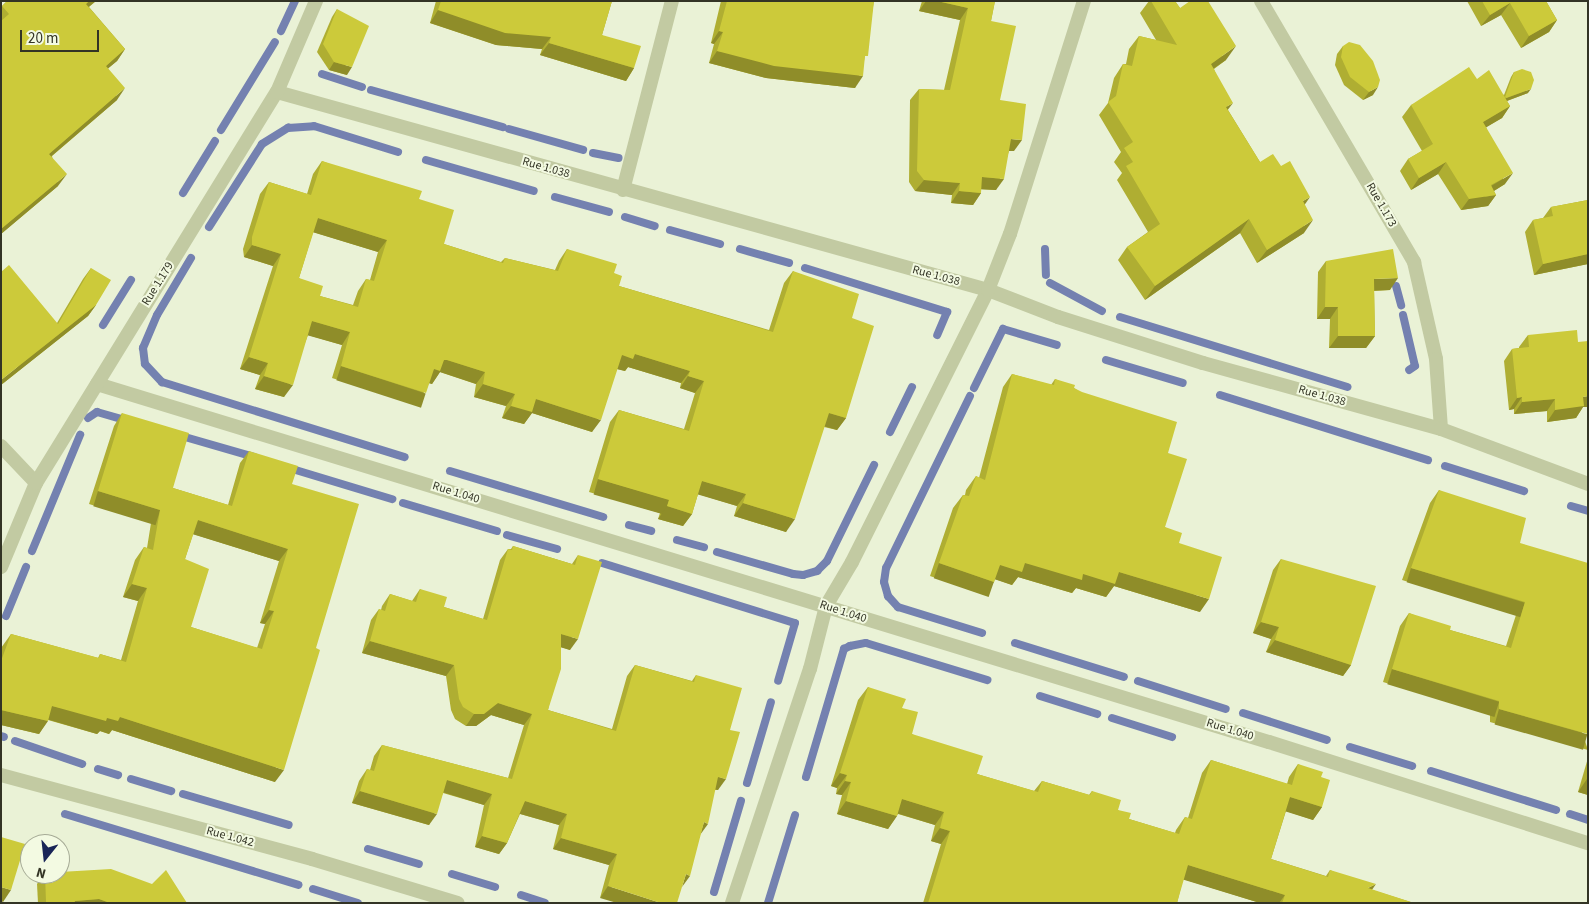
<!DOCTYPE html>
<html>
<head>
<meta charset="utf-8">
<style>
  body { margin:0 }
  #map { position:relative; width:1589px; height:904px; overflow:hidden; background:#eaf2d6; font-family:"Source Sans 3",sans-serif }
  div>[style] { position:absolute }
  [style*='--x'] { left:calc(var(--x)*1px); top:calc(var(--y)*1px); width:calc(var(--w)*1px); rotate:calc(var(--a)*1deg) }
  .stream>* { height:8px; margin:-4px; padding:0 4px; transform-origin:4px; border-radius:4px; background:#7481b0 }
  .minor>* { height:14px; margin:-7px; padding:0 7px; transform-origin:7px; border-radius:7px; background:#c2caa2 }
  .wall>* { inset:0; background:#afae32 }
  .shaded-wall>* { inset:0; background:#8f8d29; transform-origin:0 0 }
  .building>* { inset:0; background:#ccca3a }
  span { translate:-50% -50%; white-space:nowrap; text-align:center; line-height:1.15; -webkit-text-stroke:4px #f3fae2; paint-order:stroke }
  .street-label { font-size:12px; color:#333425 }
  .frame { position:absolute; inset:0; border:2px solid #333425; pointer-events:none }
  .north { position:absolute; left:20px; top:834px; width:50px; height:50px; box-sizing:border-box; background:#f3fae2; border:1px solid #a6ab96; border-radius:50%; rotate:196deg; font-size:14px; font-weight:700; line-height:20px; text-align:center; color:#333425 }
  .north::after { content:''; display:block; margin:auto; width:18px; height:22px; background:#192557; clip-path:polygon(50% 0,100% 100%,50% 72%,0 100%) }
  .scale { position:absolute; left:20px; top:30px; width:79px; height:22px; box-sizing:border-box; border:2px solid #333425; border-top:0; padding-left:6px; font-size:15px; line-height:18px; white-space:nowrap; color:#333425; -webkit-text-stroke:4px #f3fae2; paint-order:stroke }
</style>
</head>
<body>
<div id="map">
  <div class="stream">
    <i style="--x:281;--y:31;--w:33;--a:-65"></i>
    <i style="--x:322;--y:74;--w:42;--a:18"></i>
    <i style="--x:371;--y:90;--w:137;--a:15.7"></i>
    <i style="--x:509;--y:129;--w:77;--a:15.8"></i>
    <i style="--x:221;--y:130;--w:103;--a:-58.5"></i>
    <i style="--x:593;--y:153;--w:26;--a:11"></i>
    <i style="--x:426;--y:160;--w:112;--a:16"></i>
    <i style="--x:183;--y:193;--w:61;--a:-58.4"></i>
    <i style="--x:555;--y:197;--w:56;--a:15.5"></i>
    <i style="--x:625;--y:217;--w:31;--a:17"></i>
    <i style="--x:209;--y:227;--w:98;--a:-57.4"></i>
    <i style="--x:262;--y:144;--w:31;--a:-32"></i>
    <i style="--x:288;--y:128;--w:26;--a:-4"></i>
    <i style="--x:314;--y:126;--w:88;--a:17.2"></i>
    <i style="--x:670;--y:230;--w:52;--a:15.6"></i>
    <i style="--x:740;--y:249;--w:51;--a:15.9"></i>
    <i style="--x:1045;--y:249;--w:26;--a:88"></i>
    <i style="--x:191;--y:258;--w:66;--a:120.8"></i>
    <i style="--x:157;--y:315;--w:36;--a:113"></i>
    <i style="--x:143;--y:348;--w:16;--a:83"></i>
    <i style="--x:145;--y:364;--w:25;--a:47"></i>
    <i style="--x:162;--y:382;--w:254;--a:17.2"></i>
    <i style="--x:805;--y:268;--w:149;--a:17.2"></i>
    <i style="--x:947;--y:312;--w:25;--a:113"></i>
    <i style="--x:1050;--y:283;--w:59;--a:28.3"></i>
    <i style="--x:1396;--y:286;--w:20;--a:75"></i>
    <i style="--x:1403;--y:315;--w:52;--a:76.8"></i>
    <i style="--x:1415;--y:366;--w:7;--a:146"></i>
    <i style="--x:1120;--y:317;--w:238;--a:17.1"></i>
    <i style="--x:103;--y:325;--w:53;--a:-58.1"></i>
    <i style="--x:1106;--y:360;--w:80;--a:16.6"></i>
    <i style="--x:974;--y:388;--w:66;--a:-63.8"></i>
    <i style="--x:1003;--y:329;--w:56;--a:16.5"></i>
    <i style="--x:1220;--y:395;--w:218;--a:17.4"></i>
    <i style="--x:970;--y:396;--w:191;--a:116"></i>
    <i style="--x:886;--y:568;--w:14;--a:98"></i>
    <i style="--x:884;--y:582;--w:15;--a:74"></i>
    <i style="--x:888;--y:596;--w:15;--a:48"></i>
    <i style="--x:898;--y:607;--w:88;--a:17.2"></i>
    <i style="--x:88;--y:418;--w:11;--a:-34"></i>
    <i style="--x:97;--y:412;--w:33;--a:16"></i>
    <i style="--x:890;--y:432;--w:50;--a:-63.9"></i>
    <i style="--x:178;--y:435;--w:79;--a:16.1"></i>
    <i style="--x:1445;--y:466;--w:83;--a:17.6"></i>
    <i style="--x:289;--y:468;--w:108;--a:16.8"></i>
    <i style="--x:450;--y:471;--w:160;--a:16.7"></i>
    <i style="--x:403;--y:503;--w:98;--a:16.6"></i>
    <i style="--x:1571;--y:506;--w:18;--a:16"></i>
    <i style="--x:629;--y:525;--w:23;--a:15"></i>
    <i style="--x:507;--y:535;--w:52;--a:15.6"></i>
    <i style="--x:677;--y:540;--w:28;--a:15"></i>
    <i style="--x:32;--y:551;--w:126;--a:-67.5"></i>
    <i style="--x:717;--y:552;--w:79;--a:16.1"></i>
    <i style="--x:793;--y:574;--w:10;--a:6"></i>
    <i style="--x:803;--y:575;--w:15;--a:-16"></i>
    <i style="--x:817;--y:571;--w:14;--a:-45"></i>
    <i style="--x:827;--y:561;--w:107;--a:-63.9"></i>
    <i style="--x:602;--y:563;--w:202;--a:17.3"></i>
    <i style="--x:795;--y:623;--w:60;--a:106.3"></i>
    <i style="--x:6;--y:616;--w:53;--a:-67.8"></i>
    <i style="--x:1015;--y:643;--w:114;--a:17.3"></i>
    <i style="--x:1138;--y:681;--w:92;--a:17.7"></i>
    <i style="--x:1040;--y:696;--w:60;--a:17.5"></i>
    <i style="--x:1243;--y:713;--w:88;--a:17.8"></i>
    <i style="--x:1112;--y:718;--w:63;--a:17.6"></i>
    <i style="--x:1;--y:736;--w:3;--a:18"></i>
    <i style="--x:15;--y:741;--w:71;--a:18.9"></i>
    <i style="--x:1350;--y:747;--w:65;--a:17"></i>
    <i style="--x:98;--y:769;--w:21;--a:17"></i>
    <i style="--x:1431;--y:771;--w:131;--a:17.3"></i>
    <i style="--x:806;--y:777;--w:134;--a:-73.5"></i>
    <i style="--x:844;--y:649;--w:7;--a:-27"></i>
    <i style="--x:850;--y:646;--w:16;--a:-11"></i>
    <i style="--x:866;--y:643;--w:127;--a:17"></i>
    <i style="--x:131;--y:779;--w:42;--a:16.7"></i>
    <i style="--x:747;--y:783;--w:84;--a:-73.5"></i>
    <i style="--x:183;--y:794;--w:110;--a:16.3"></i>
    <i style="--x:65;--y:814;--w:244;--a:16.9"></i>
    <i style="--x:1570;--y:814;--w:19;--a:18"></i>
    <i style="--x:368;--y:849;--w:53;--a:16.4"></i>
    <i style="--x:452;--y:874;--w:45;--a:16.8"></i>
    <i style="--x:313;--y:889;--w:47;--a:17.3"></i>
    <i style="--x:714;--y:892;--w:95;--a:-73.5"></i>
    <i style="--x:521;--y:895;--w:25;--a:18"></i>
    <i style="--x:768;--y:903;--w:92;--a:-72.9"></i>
  </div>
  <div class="minor">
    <i style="--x:1261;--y:1;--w:303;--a:59.6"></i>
    <i style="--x:1414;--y:262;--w:99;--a:77.2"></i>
    <i style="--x:1436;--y:359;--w:70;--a:85.9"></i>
    <i style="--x:277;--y:92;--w:738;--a:15.56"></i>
    <i style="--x:988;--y:290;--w:75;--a:21.1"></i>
    <i style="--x:1058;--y:317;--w:152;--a:17.6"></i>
    <i style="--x:1203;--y:363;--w:247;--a:15.5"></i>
    <i style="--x:1441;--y:429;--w:157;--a:20.5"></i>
    <i style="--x:623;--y:190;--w:195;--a:-75.5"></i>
    <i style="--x:97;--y:384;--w:1225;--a:16.99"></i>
    <i style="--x:1269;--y:742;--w:335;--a:17.6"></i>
    <i style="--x:1;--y:446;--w:51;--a:46.6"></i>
    <i style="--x:1;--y:567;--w:91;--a:-67.4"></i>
    <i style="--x:36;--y:483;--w:459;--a:-58.4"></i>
    <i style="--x:277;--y:92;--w:99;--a:-66.8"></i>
    <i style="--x:1;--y:775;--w:322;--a:15.1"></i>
    <i style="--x:312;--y:859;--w:152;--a:16.8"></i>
    <i style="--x:732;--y:903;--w:247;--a:-71.6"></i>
    <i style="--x:810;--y:669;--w:65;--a:-75.7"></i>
    <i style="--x:826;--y:606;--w:51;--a:-59.4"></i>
    <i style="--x:852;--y:562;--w:304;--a:-63.4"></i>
    <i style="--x:988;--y:290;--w:60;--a:-68.6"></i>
    <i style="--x:1010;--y:234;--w:244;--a:-72.4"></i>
  </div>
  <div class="wall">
    <i style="clip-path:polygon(7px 1px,96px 1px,89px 7px,125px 49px,117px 61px,108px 68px,117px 100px,52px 156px,58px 186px,1px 234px,1px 7px)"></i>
    <i style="clip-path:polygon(436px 1px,612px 1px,602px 35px,634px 68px,626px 81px,540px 55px,542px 49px,496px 45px,430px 23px)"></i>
    <i style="clip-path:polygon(721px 1px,874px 1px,864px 61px,855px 88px,766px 78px,709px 63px,714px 44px,711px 43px)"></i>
    <i style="clip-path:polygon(922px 1px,995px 1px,991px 21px,1000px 100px,1014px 151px,1009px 151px,996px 190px,981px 189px,981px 193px,973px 205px,951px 203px,952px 195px,915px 191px,909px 182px,910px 100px,919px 89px,944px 90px,960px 20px,919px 11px)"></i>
    <i style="clip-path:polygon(1149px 1px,1175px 1px,1180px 8px,1226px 60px,1214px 69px,1228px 110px,1260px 162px,1281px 166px,1305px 204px,1304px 233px,1257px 263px,1240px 233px,1145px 300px,1118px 260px,1127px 247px,1148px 232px,1117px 180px,1122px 173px,1114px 162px,1121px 152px,1099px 115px,1108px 103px,1114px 78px,1123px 64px,1126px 64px,1129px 49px,1139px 36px,1156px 40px,1140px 13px)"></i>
    <i style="clip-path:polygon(1467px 1px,1546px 1px,1557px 20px,1549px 32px,1521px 48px,1501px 15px,1481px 26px)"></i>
    <i style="clip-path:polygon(337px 9px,347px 75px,329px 70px,317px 52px,332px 17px)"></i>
    <i style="clip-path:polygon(1343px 46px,1373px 95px,1363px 100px,1344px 85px,1335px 65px,1337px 54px)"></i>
    <i style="clip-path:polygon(1514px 72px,1528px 93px,1507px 101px,1510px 106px,1502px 118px,1486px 127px,1505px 184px,1494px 191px,1496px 195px,1488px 206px,1461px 210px,1438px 174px,1411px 190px,1400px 171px,1408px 159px,1422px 151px,1402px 117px,1411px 105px,1477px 79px,1504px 95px,1511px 77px)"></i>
    <i style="clip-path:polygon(evenodd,322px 161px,419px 199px,444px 244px,501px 262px,505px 258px,555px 270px,559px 261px,567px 249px,614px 273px,619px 286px,769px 330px,784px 283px,793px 271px,852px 318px,846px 418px,837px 430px,824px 427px,786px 532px,734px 516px,737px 506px,698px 494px,692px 514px,683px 526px,658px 519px,660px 513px,589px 492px,610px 422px,619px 410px,684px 429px,695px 393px,680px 388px,681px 383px,628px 367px,625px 371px,617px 369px,592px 432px,532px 413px,524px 424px,502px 418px,506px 406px,474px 397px,476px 384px,440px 372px,432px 384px,429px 383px,417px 405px,332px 378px,342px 345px,308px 335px,284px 397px,255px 389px,260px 375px,240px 369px,273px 266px,244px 257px,243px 249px,260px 194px,269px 182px,307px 194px,313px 174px,322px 161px,313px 232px,378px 252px,370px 280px,366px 279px,358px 291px,353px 305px,320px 296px,299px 278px,313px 232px)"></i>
    <i style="clip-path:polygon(1588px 200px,1588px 264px,1534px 275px,1525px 232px,1533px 220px,1543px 218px,1551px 207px)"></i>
    <i style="clip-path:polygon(1326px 261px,1390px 290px,1374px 291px,1375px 336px,1366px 348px,1329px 348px,1330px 319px,1317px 319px,1318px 272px)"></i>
    <i style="clip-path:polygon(91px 268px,96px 305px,88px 316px,1px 385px,57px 323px,83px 279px)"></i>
    <i style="clip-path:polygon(1528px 335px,1583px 407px,1576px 418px,1547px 422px,1547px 411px,1514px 414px,1514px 409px,1509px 410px,1504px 361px,1512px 349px,1519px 348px,1519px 347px)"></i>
    <i style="clip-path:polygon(1012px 374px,1051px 385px,1055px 379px,1074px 388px,1168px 453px,1165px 527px,1179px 543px,1200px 612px,1114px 586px,1106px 597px,1076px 588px,1072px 593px,1018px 577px,1012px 585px,995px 579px,994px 582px,985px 595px,930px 576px,953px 508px,963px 495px,965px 495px,966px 490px,976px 476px,979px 478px,1003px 387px)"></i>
    <i style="clip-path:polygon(evenodd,122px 413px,173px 488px,228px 505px,240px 463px,249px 451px,292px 484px,275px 782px,112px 730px,109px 734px,100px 731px,97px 734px,48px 720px,39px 734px,1px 725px,1px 648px,11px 634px,98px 658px,100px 654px,121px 660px,138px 601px,123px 597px,135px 560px,144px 547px,147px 548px,151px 523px,89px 504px,114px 426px,122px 413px,193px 534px,279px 561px,260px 623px,265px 624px,257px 648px,191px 627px,185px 559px,193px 534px)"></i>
    <i style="clip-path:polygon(1439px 490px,1520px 543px,1588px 750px,1490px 722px,1490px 714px,1383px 682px,1400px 626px,1409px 613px,1450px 630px,1506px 646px,1516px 615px,1402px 580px,1430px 503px)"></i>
    <i style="clip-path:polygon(513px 546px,572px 564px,578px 555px,570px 650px,561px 647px,548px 710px,612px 729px,627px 676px,635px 665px,692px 681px,696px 675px,730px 730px,718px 790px,715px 790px,600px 898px,609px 865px,553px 849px,559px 825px,520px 814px,507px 843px,499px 854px,475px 847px,484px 805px,443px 793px,429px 825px,352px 803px,359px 781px,367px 769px,370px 770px,374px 756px,382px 745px,508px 778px,524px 725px,491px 715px,476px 726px,466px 726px,455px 719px,451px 710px,446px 676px,362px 653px,371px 620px,379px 609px,381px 610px,382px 606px,390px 594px,412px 601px,420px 589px,444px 607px,483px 619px,500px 560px,508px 549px,511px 549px)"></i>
    <i style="clip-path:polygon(1281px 559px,1351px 665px,1343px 676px,1266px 652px,1271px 639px,1253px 633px,1273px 570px)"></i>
    <i style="clip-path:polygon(868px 687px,902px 708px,912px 734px,977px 774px,1034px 791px,1042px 781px,1089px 795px,1092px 791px,1118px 810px,1129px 819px,1175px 833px,1176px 830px,1185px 817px,1188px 818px,1202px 773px,1211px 760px,1287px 784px,1289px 777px,1298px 764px,1321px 777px,1322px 807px,1313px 820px,1286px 811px,1271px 859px,1326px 876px,1330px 870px,1372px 890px,1414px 903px,1260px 903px,1183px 879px,1177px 903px,923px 903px,941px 844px,931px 841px,935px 825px,898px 814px,888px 829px,837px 814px,842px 795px,836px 794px,837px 788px,831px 786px,858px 700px)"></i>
    <i style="clip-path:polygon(1588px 758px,1588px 795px,1578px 792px)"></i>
    <i style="clip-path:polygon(44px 874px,45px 874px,187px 903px,38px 903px,37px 884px)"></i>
  </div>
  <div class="shaded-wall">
    <i style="clip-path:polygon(89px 1px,96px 1px,78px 15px,86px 4px)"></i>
    <i style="clip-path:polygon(926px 1px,937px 1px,968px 8px,960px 20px,919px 11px)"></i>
    <i style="clip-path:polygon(1510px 3px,1501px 15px,1481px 26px,1490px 15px)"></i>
    <i style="clip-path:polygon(438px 10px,551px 37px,542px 49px,496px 45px,430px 23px)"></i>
    <i style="clip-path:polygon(1557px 20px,1549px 32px,1521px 48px,1529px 36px)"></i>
    <i style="clip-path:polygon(719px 31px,723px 32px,714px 44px,711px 43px)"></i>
    <i style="clip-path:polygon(549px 43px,634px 68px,626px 81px,540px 55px)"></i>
    <i style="clip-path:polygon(1236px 46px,1226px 60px,1201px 77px,1211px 64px)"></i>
    <i style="clip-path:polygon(125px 49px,117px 61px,98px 77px,106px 66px)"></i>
    <i style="clip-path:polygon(717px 51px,863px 76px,855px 88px,766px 78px,709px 63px)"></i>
    <i style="clip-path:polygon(334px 62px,352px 67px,347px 75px,329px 70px)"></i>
    <i style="clip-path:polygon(1378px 87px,1373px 95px,1363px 100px,1369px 92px)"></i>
    <i style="clip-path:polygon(125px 88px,117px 100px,41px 165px,49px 154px)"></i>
    <i style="clip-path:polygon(1531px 89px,1528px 93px,1501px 103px,1504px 99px)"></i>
    <i style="clip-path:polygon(1233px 103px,1223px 116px,1226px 107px)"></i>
    <i style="clip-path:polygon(1510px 106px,1502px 118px,1475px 134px,1483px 122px)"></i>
    <i style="clip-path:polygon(1011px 139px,1022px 140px,1014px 151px,1003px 151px)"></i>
    <i style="clip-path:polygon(1446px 162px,1438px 174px,1411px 190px,1419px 178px)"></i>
    <i style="clip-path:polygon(1513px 173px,1505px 184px,1484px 197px,1496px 195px,1488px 206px,1461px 210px,1469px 199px)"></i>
    <i style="clip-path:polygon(67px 174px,58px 186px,1px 234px,1px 229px)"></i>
    <i style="clip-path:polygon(982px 177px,1004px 179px,996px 190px,974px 189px)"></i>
    <i style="clip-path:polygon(924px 180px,960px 183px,952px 195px,915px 191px)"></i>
    <i style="clip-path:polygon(959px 191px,981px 193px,973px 205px,951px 203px)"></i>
    <i style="clip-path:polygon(1310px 197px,1301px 210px,1303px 201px)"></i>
    <i style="clip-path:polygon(318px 218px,387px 240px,378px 252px,309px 231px)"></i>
    <i style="clip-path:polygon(1249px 219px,1240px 233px,1145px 300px,1155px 286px)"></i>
    <i style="clip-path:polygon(1313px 220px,1304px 233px,1257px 263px,1267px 250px)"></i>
    <i style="clip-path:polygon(252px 245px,281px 254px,273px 266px,244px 257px)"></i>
    <i style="clip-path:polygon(1588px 254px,1588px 264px,1534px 275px,1543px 264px)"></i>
    <i style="clip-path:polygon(1398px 278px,1390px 290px,1365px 291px,1374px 279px)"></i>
    <i style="clip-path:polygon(96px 305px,88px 316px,1px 385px,1px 380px)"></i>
    <i style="clip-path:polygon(1325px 307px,1338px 307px,1330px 319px,1317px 319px)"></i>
    <i style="clip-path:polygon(312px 321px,350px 332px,342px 345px,303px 334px)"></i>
    <i style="clip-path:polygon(1338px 336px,1375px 336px,1366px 348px,1329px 348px)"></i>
    <i style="clip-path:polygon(635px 354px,690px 371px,681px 383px,628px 367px,625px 371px,613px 368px,622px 355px)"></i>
    <i style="clip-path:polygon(249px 357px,268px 363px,260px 375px,240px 369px)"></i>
    <i style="clip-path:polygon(444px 360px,447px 360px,485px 372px,476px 384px,440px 372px,432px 384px,425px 382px,434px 369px)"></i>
    <i style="left:341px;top:366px;width:89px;height:15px;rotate:18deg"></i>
    <i style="clip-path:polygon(264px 376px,293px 385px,284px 397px,255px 389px)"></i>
    <i style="clip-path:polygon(688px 376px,704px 381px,695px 393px,680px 388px)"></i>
    <i style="clip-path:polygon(483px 384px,515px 394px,506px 406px,474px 397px)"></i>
    <i style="clip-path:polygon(1588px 396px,1588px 407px,1583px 407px,1576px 418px,1547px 422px,1555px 410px,1583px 397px)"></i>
    <i style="clip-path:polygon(1522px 397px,1514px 409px,1509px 410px,1517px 398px)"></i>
    <i style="clip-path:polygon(536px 399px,601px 420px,592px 432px,532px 413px,524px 424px,502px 418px,511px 406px)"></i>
    <i style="clip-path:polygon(1555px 399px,1547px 411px,1514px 414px,1522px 402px)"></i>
    <i style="clip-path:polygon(829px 413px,846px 418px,837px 430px,820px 425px)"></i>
    <i style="left:598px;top:479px;width:74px;height:16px;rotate:16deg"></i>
    <i style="clip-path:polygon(702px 481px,746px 494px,737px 506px,693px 493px)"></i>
    <i style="left:98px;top:491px;width:65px;height:16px;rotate:17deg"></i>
    <i style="clip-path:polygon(743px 503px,795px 519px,786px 532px,734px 516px)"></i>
    <i style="clip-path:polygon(667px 506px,692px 514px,683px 526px,658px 519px)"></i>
    <i style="clip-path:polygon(198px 520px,288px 549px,279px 561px,189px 533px)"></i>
    <i style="left:939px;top:563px;width:58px;height:16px;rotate:19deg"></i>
    <i style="clip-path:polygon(1025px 563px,1083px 574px,1119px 572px,1209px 599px,1200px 612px,1114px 586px,1106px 597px,1076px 588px,1072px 593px,1018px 577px,1012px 585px,991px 578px,1000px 565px)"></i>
    <i style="left:1411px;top:568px;width:119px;height:15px;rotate:17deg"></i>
    <i style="clip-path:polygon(132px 584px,147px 588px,138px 601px,123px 597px)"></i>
    <i style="clip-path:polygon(269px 610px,274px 611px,265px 624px,260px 623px)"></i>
    <i style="clip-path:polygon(1261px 622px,1279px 627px,1271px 639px,1253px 633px)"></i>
    <i style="clip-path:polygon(561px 634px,578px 639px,570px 650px,553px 645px)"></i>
    <i style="clip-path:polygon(1275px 640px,1351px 665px,1343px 676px,1266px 652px)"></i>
    <i style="clip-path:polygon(370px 641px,454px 665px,446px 676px,362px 653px)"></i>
    <i style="left:1392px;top:669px;width:112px;height:16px;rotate:17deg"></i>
    <i style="clip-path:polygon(498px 703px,532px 714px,524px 725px,491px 715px,476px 726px,466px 726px,474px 714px)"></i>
    <i style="clip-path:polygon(52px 706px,107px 718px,120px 717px,284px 770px,275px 782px,112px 730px,109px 734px,100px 731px,97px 734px,43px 718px)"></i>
    <i style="left:1499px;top:709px;width:92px;height:16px;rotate:16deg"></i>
    <i style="clip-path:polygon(1px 710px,48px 721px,39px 734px,1px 725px)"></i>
    <i style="clip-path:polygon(840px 773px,847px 775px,837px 788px,831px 786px)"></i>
    <i style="clip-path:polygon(718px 777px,726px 779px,718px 790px,710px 788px)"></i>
    <i style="clip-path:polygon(1587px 779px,1588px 779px,1588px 795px,1578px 792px)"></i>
    <i style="clip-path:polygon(447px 780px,492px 794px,484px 805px,439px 791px)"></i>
    <i style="clip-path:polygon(845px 781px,851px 782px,842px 795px,836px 794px)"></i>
    <i style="clip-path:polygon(360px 791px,437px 814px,429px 825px,352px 803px)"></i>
    <i style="clip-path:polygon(1290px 797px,1322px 807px,1313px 820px,1281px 810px)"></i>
    <i style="clip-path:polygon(902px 799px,944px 812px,935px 825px,893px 812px)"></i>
    <i style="clip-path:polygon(525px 801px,567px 814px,559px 825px,517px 813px)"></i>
    <i style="clip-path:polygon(846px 801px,897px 816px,888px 829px,837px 814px)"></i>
    <i style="clip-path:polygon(704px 822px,708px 824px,700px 835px)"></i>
    <i style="clip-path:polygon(940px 828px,950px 831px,941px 844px,931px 841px)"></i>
    <i style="clip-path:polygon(482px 836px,507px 843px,499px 854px,475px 847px)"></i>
    <i style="clip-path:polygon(561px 838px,617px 854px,609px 865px,553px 849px)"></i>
    <i style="clip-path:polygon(1188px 865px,1285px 895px,1279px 903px,1260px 903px,1178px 878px)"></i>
    <i style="clip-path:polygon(686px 874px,690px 876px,682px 887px)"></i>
    <i style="clip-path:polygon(1376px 884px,1367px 897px,1368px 888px)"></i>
    <i style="clip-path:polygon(608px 886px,661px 903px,617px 903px,600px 898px)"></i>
    <i style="clip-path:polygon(1px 887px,11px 890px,3px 902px,1px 901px)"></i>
    <i style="clip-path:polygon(99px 899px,110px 903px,74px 903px,75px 901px)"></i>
  </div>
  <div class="building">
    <i style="clip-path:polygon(7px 1px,89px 1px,86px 4px,125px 49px,106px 66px,125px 88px,49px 154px,67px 174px,1px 229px,1px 21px,9px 14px,2px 6px)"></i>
    <i style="clip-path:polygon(441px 1px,612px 1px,602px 35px,641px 46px,634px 68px,549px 43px,551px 37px,505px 33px,438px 10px)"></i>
    <i style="clip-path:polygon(727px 1px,874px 1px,868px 56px,865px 56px,863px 76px,774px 66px,717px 51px,723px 32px,719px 31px)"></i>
    <i style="clip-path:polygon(937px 1px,995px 1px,991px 21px,1016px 26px,1000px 100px,1026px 104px,1022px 140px,1011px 139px,1004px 179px,982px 177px,981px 193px,959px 191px,960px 183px,924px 180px,917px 171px,919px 89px,950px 90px,968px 8px)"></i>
    <i style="clip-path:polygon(1151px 1px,1175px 1px,1180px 8px,1190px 1px,1208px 1px,1236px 46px,1211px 64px,1233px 103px,1226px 107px,1260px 162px,1273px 154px,1281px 166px,1290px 161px,1310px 197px,1303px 201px,1313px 220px,1267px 250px,1249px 219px,1155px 286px,1127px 247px,1160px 224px,1126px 166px,1133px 162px,1124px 148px,1133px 142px,1108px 102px,1116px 96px,1123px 64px,1132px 66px,1139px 36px,1177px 45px)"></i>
    <i style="clip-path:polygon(1482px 1px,1546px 1px,1557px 20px,1529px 36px,1510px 3px,1490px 15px)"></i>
    <i style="clip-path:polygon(337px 9px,369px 26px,352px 67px,334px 62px,323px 44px)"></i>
    <i style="clip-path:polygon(1349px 42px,1360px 45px,1373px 61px,1380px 80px,1378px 87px,1369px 92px,1350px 77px,1341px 57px,1343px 46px)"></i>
    <i style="clip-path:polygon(1469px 67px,1477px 79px,1489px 70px,1510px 106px,1483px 122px,1513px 173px,1491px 185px,1496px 195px,1469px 199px,1446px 162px,1419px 178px,1408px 159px,1433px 144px,1411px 105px)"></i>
    <i style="clip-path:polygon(1522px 69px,1531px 72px,1534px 80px,1531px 89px,1506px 98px,1505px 97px,1514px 72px)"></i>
    <i style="clip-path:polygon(evenodd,322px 161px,422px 191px,419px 199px,454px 210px,444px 244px,503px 263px,505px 258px,558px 271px,567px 249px,617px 264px,614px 273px,622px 276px,619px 286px,773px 332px,793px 271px,859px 294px,852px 318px,874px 326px,846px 418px,829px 413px,795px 519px,743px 503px,746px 494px,702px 481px,692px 514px,667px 506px,669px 500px,598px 479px,619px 410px,689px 431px,704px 381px,688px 376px,690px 371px,635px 354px,633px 359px,622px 355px,601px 420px,536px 399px,532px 412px,511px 406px,515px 394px,483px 384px,485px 372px,447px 360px,444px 360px,440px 371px,434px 369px,426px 393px,341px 366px,350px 332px,312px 321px,293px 385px,264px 376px,268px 363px,249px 357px,281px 254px,252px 245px,252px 237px,269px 182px,311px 195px,322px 161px,318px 218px,387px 240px,374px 281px,366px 279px,358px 307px,320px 296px,323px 286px,299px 278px,318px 218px)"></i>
    <i style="clip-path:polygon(1588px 200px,1588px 254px,1543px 264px,1533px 220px,1553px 216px,1551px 207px)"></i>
    <i style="clip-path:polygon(1393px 249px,1398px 278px,1374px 279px,1375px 336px,1338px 336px,1338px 307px,1325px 307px,1326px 261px)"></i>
    <i style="clip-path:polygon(9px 265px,58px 324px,91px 268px,111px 280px,96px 305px,1px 380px,1px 272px)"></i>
    <i style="clip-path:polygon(1577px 330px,1578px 342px,1588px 341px,1588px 396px,1583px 397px,1584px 406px,1555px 410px,1555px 399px,1522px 402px,1522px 397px,1517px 398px,1512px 349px,1529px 347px,1528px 335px)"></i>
    <i style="clip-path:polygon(1012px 374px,1054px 385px,1055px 379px,1075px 385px,1074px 388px,1082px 392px,1177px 422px,1168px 453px,1187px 459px,1165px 527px,1182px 533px,1179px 543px,1222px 557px,1209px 599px,1119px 572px,1115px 584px,1083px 574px,1082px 580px,1025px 563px,1022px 572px,1000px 565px,994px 582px,939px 563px,963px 495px,969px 496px,976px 476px,985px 480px)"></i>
    <i style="clip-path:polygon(evenodd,122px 413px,189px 433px,173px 488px,232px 506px,249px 451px,298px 466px,292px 484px,359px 504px,316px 648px,320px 650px,284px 770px,120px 717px,118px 721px,107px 718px,106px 721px,52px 706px,48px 721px,1px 710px,1px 661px,11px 634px,99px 658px,100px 654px,126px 662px,147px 588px,132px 584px,144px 547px,153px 550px,160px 510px,98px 491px,122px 413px,198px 520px,288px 549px,269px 610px,274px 611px,262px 649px,191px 627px,209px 569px,185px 559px,198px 520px)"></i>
    <i style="clip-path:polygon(1439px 490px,1526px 518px,1520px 543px,1588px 563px,1588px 734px,1499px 709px,1499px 701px,1392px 669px,1409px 613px,1451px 626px,1450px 630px,1511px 648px,1525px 602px,1411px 568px)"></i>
    <i style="clip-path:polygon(513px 546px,575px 565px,578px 555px,602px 562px,578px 639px,561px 634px,561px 669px,548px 710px,616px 731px,635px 665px,694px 682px,696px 675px,742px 688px,730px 730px,740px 732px,732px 759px,726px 779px,718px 777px,708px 824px,704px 822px,690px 876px,686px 874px,677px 903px,661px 903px,608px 886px,617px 854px,561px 838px,567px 814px,525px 801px,507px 843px,482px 836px,492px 794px,447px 780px,437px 814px,360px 791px,367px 769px,374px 771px,382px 745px,512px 779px,532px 714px,498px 703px,484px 714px,474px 714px,463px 707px,459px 699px,454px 665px,370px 641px,379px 609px,385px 611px,390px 594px,416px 602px,420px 589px,447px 597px,444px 607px,487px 620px,508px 549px,512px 550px)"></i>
    <i style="clip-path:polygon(1281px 559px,1376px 586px,1351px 665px,1275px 640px,1279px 627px,1261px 622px)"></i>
    <i style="clip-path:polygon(868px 687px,906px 699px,902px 708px,918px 712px,912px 734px,983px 756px,977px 774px,1038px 792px,1042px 781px,1090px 795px,1092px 791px,1121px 800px,1118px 810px,1131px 813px,1129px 819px,1179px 834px,1185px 817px,1192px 819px,1211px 760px,1292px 785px,1298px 764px,1323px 772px,1321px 777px,1330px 780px,1322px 807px,1290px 797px,1271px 859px,1328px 877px,1330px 870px,1376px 884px,1368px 888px,1414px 903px,1282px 903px,1285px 895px,1188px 865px,1177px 903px,928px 903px,950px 831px,940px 828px,944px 812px,902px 799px,897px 816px,846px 801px,851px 782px,845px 781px,847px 775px,840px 773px)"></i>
    <i style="clip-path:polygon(1px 837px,25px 844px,11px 890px,1px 887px)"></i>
    <i style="clip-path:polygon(111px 869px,152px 884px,166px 870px,187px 903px,110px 903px,99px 899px,75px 901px,74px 903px,46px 902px,45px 874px,60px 874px,60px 872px)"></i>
  </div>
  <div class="street-label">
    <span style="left:546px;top:168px;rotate:16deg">Rue 1.038</span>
    <span style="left:1381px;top:205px;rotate:60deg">Rue 1.173</span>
    <span style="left:936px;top:276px;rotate:15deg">Rue 1.038</span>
    <span style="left:158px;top:284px;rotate:-58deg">Rue 1.179</span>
    <span style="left:1322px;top:396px;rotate:16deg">Rue 1.038</span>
    <span style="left:456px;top:493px;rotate:17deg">Rue 1.040</span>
    <span style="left:843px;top:612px;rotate:18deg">Rue 1.040</span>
    <span style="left:1230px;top:730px;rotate:17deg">Rue 1.040</span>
    <span style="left:230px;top:837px;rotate:15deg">Rue 1.042</span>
  </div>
  <div class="frame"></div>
  <div class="north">N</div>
  <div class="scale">20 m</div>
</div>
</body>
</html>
